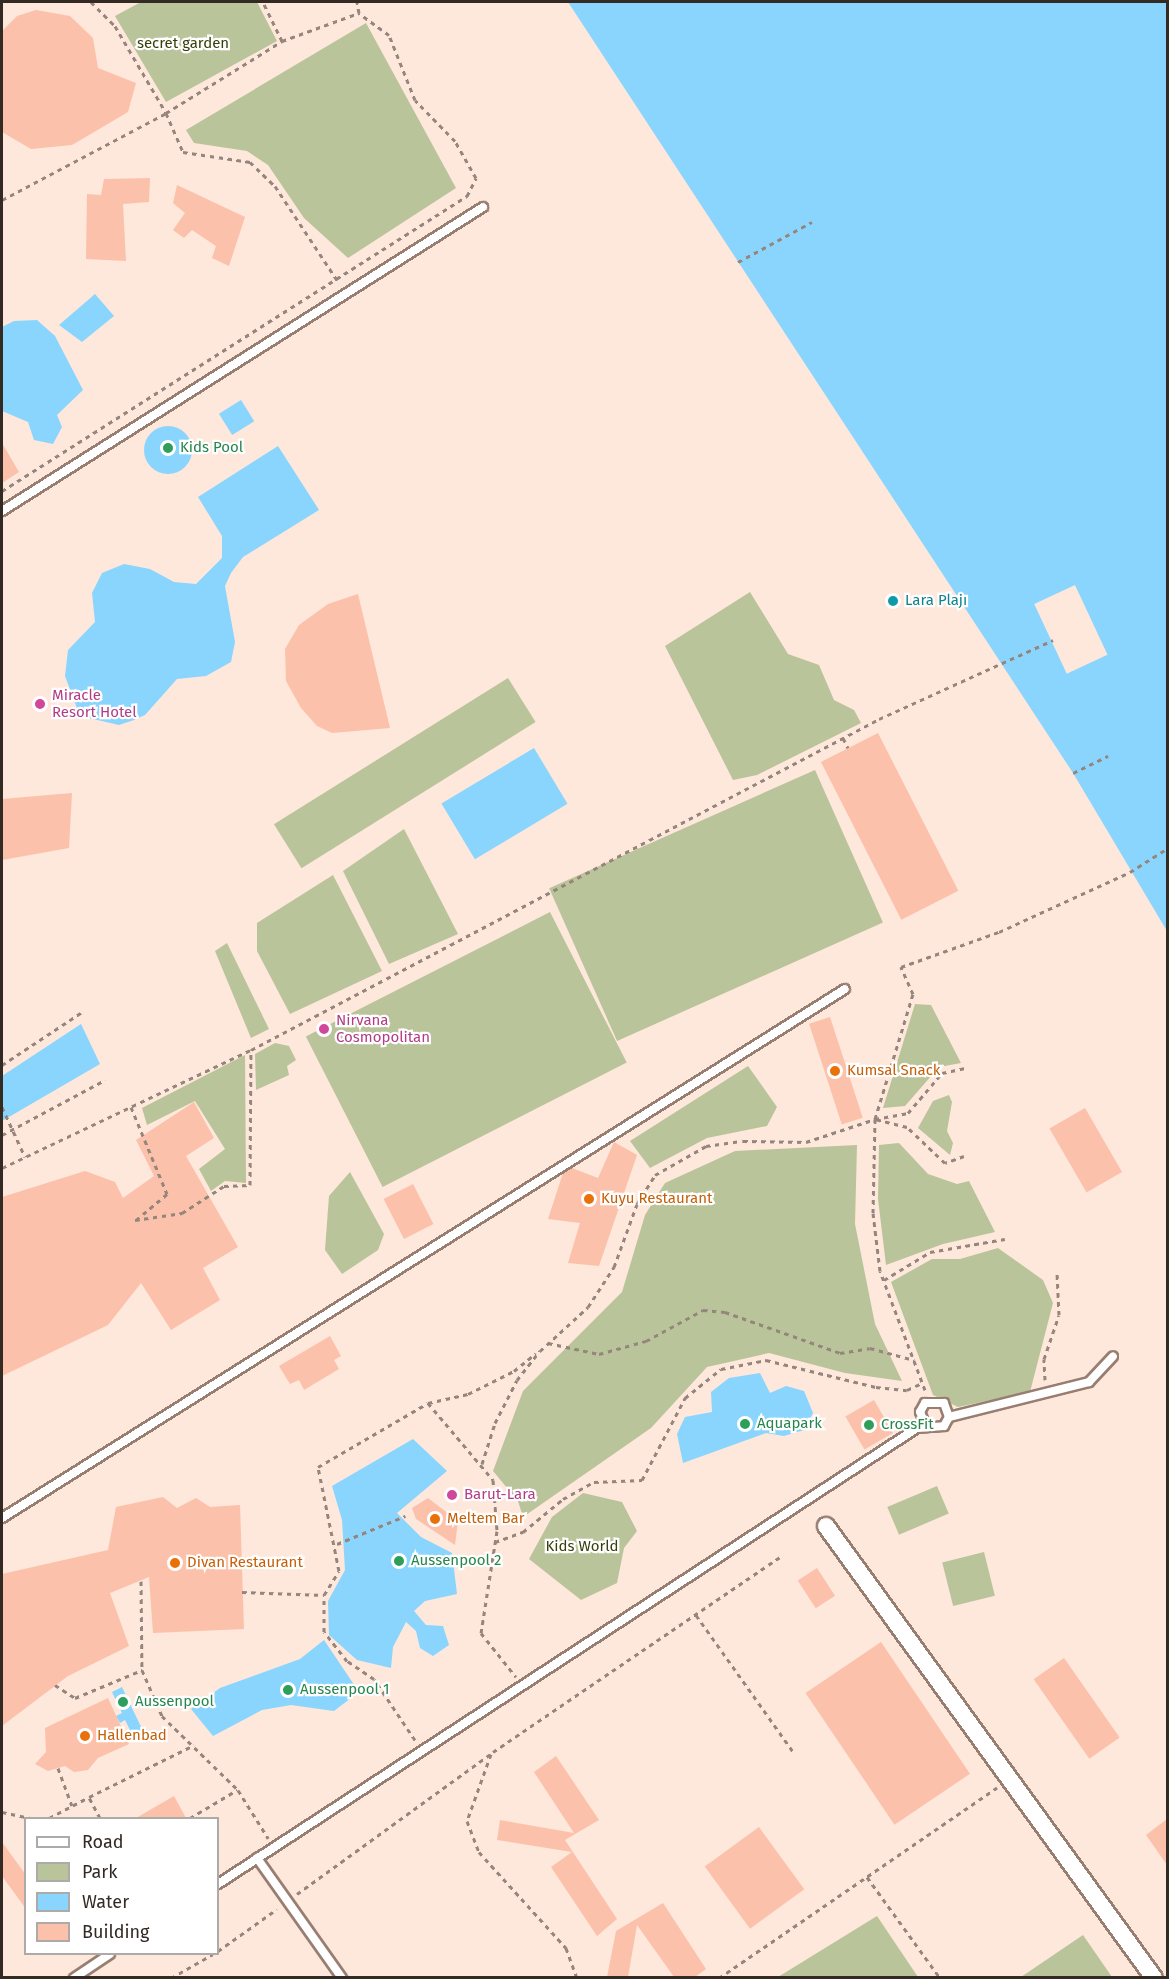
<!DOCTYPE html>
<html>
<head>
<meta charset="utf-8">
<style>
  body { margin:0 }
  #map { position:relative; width:1169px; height:1979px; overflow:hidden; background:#fee7db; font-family:"Fira Sans",sans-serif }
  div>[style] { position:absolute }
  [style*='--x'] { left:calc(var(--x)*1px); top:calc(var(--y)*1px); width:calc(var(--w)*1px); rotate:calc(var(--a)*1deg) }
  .green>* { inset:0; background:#b9c49a; transform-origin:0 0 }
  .water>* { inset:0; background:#89d5fe; transform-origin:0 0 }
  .round { border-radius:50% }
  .pier>* { inset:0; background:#fee7db; transform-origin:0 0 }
  .building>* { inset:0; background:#fcc1aa; transform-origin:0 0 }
  .path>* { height:3px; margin-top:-1.5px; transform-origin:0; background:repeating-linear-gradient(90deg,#95857c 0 4.5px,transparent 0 9px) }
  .roads { filter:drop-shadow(2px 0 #987e71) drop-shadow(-2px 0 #987e71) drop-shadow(0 2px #987e71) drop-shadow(0 -2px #987e71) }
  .service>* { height:8px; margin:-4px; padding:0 4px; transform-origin:4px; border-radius:4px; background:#fff }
  .minor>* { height:16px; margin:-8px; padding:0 8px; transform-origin:8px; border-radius:8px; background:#fff }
  .dots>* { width:16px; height:16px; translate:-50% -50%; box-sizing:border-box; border:3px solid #fff; border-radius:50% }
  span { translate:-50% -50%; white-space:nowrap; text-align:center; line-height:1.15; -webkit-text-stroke:4.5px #fff; paint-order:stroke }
  .park-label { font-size:15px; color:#363f09 }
  .leisure-label { font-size:15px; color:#27864d }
  .left { translate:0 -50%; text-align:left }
  .culture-label { font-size:15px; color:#0d838f }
  .hotel-label { font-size:15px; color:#b23c85 }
  .food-label { font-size:15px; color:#c56008 }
  .frame { position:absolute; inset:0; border:3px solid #342a24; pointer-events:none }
  .legend { position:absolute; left:24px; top:1817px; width:195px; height:138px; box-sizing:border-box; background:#fff; border:2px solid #aeaaa7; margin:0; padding:8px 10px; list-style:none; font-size:18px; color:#342a24 }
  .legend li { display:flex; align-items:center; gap:12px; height:30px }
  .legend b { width:30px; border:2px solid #aeaaa7 }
</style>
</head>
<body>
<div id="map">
  <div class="green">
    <i style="clip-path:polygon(141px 2px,257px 2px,277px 41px,166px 102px,115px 16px)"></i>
    <i style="clip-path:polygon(366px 23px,456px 188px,348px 258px,304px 218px,268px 165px,247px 151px,194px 143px,186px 130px)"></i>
    <i style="clip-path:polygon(750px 592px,788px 654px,819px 665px,834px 700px,854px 710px,861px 723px,757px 775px,733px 780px,665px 646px)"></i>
    <i style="left:508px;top:678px;width:52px;height:276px;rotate:58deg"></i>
    <i style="left:815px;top:770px;width:167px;height:291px;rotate:66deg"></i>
    <i style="clip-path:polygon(404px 829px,458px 934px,389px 964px,343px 871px)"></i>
    <i style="clip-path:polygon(333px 875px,382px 971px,290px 1014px,257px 951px,257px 923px)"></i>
    <i style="left:550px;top:912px;width:169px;height:274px;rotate:63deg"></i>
    <i style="clip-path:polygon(227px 943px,269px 1029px,251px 1038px,215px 951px)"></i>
    <i style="clip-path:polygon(915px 1004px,931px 1005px,961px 1063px,939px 1067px,905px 1106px,883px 1108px)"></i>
    <i style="clip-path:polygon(275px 1043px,289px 1046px,296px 1060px,287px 1066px,289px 1075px,256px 1090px,255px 1054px)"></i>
    <i style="clip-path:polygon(245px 1055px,246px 1183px,225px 1181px,211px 1191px,199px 1169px,225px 1149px,195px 1101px,147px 1125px,142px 1108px)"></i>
    <i style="clip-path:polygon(748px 1066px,777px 1107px,767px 1126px,707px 1138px,650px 1168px,630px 1141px)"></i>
    <i style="clip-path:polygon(949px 1095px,952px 1102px,947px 1131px,953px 1143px,950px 1155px,918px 1128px,933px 1101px)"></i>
    <i style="clip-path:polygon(899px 1143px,928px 1174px,957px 1184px,969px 1181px,995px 1232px,943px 1244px,886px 1265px,878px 1199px,879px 1145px)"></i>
    <i style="clip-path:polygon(857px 1145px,855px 1224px,875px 1324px,902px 1381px,845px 1373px,769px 1353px,707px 1367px,651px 1428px,523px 1517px,518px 1501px,493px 1471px,523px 1391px,622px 1292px,645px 1215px,665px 1183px,735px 1151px)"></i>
    <i style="clip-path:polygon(350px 1172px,384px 1234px,378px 1250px,342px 1274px,325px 1250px,329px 1196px)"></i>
    <i style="clip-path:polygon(998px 1248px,1043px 1280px,1053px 1303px,1030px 1392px,958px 1407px,933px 1395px,891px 1282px,932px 1259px,960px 1259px)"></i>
    <i style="left:937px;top:1486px;width:30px;height:54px;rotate:67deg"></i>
    <i style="clip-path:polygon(583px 1493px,622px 1502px,637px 1531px,624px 1548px,617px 1583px,581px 1600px,529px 1559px,552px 1517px)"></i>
    <i style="left:984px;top:1552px;width:45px;height:43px;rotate:76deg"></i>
    <i style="clip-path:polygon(877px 1916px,918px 1977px,778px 1977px)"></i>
    <i style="clip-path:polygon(1083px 1935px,1112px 1977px,1021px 1977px)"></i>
  </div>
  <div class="water">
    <i style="clip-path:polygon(568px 2px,1167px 2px,1167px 931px,1073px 773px)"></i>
    <i style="clip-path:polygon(95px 294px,114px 316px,82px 342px,59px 325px)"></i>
    <i style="clip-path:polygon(37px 320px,55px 336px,83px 390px,57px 415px,62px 427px,53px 444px,34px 440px,28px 422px,2px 411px,2px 327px,14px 321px)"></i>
    <i style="left:241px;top:400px;width:25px;height:26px;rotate:58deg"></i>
    <i class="round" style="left:144px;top:426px;width:48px;height:48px"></i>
    <i style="clip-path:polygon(278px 446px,319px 510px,243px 557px,231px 573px,225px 586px,235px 642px,231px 662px,206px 676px,177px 679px,145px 715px,134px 720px,119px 725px,80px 716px,65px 676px,68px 650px,95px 622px,92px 593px,102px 573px,124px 564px,150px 569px,174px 582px,196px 584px,222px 558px,222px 536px,198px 497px)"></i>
    <i style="left:534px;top:748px;width:65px;height:108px;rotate:59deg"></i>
    <i style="clip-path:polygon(81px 1024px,100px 1064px,2px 1121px,2px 1076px)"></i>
    <i style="clip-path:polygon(760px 1373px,770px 1393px,786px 1386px,804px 1391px,813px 1413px,804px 1430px,784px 1436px,766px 1433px,683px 1463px,677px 1434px,685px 1417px,712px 1412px,711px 1392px,729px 1378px)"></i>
    <i style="clip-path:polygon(413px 1439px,447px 1471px,397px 1513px,421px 1537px,452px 1553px,457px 1594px,425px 1601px,414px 1611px,426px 1625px,443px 1626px,449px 1645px,433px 1656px,420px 1648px,416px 1631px,406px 1622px,393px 1647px,391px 1668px,357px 1660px,329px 1635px,328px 1601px,345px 1570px,342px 1520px,332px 1486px)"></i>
    <i style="clip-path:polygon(324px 1640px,359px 1692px,334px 1711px,291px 1705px,262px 1710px,213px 1736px,191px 1709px,220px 1688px,300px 1659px)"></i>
    <i style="clip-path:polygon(122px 1687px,144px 1733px,134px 1738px,125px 1720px,120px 1723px,116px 1716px,122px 1713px,112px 1692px)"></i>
  </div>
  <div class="pier">
    <i style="left:1075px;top:585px;width:77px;height:45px;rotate:65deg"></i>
  </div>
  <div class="building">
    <i style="clip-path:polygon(36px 10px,70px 16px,93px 38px,98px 68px,136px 83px,128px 112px,72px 145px,31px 149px,2px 132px,2px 31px,17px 16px)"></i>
    <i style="clip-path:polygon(150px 178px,149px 202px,123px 204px,126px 261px,86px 259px,87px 194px,101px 195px,104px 179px)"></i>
    <i style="clip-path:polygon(177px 185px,245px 217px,229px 266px,212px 258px,216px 246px,192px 230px,184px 238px,173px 230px,185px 213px,173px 203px)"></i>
    <i style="clip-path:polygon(2px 443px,19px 472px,2px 483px)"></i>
    <i style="clip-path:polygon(358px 594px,390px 728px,332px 733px,317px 726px,301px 708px,286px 681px,285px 649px,299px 625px,328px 604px)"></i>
    <i style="left:878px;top:733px;width:177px;height:64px;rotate:63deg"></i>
    <i style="clip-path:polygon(72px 793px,69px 848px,2px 860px,2px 799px)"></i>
    <i style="left:830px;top:1017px;width:106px;height:22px;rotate:72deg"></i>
    <i style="clip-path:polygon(194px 1102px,214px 1138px,186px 1156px,238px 1247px,203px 1268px,220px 1300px,171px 1330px,141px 1283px,108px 1325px,2px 1376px,2px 1197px,85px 1171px,115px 1182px,123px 1198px,154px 1176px,136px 1140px)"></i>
    <i style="left:1085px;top:1108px;width:74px;height:41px;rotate:60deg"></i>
    <i style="clip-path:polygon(614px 1142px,637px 1155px,599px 1266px,568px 1263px,580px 1223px,548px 1219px,563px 1173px,572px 1168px,598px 1178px)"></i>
    <i style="left:413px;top:1184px;width:45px;height:33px;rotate:63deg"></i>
    <i style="clip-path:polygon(330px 1336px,341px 1356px,334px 1360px,339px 1369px,304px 1390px,299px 1380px,290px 1384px,279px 1366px)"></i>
    <i style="left:874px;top:1400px;width:38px;height:33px;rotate:60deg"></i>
    <i style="clip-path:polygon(163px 1497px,177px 1508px,196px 1498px,210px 1507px,240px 1505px,244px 1629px,153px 1633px,149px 1577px,110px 1593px,129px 1646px,68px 1676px,2px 1726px,2px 1574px,108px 1550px,116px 1507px)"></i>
    <i style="clip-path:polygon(428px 1498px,458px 1521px,455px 1545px,416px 1519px,412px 1508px)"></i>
    <i style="left:817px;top:1568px;width:33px;height:23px;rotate:57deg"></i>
    <i style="left:881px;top:1642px;width:159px;height:91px;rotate:56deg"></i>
    <i style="left:1064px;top:1658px;width:97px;height:37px;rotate:55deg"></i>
    <i style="clip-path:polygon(108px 1698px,129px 1744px,98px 1758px,88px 1770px,74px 1772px,65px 1766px,48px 1771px,35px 1764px,46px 1752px,45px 1728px)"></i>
    <i style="clip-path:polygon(556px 1756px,599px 1820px,565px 1840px,617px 1919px,597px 1936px,551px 1867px,572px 1852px,497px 1840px,500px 1820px,574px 1833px,534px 1772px)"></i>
    <i style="clip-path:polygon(174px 1796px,186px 1818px,136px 1818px)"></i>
    <i style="clip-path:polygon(1167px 1819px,1167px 1865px,1146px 1835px)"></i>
    <i style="left:759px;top:1827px;width:77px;height:67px;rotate:54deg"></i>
    <i style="clip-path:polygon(2px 1842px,26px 1875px,26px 1909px,2px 1876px)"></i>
    <i style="clip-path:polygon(663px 1903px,706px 1969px,695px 1977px,674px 1977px,637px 1925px,628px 1977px,607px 1977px,616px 1931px)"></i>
  </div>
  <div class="path">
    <i style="--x:91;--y:2;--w:34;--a:45"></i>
    <i style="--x:115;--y:26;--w:101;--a:59.6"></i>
    <i style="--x:166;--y:113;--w:43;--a:66.4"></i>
    <i style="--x:183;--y:152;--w:68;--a:8.5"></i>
    <i style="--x:250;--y:162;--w:35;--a:44"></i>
    <i style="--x:275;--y:186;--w:113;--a:56.6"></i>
    <i style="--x:282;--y:41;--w:82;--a:-20"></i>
    <i style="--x:2;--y:200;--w:186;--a:-27.9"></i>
    <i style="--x:166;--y:113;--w:137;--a:-31.8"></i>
    <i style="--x:282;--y:41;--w:43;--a:-116"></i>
    <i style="--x:738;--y:262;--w:84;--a:-28.4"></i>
    <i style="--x:2;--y:491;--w:551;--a:-32.39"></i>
    <i style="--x:467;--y:196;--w:20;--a:-63"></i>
    <i style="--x:476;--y:178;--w:43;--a:-119.6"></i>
    <i style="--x:455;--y:141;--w:57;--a:-134.3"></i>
    <i style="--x:415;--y:100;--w:70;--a:-111.8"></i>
    <i style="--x:389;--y:35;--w:37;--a:-144"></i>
    <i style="--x:359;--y:13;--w:11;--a:-100"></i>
    <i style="--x:843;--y:738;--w:11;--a:63"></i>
    <i style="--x:1073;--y:773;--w:39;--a:-26"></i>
    <i style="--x:2;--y:1065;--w:96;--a:-33.5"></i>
    <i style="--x:2;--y:1107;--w:55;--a:65.3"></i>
    <i style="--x:131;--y:1107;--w:94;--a:67.5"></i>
    <i style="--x:167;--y:1194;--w:39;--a:140"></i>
    <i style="--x:2;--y:1135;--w:117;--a:-28.1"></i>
    <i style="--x:964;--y:1156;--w:20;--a:160"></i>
    <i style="--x:945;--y:1163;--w:52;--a:-136.5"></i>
    <i style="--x:907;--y:1127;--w:33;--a:-166"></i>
    <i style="--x:875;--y:1119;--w:34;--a:-10"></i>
    <i style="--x:908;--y:1113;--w:52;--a:-49.6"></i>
    <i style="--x:942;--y:1073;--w:25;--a:-12"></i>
    <i style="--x:2;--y:1168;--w:276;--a:-25.4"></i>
    <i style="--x:135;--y:1220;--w:48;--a:-8.5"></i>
    <i style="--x:182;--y:1213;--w:50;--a:-32.7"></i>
    <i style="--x:224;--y:1186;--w:26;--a:-2"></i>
    <i style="--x:250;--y:1185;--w:135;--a:-89.6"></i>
    <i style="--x:251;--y:1050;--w:710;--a:-27.79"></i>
    <i style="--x:879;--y:719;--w:191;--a:-24.4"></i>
    <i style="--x:884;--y:1280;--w:54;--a:-31.3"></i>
    <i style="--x:930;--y:1252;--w:76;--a:-9.8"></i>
    <i style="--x:548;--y:1343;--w:52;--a:12.2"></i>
    <i style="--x:599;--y:1354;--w:49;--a:-15.5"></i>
    <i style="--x:646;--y:1341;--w:65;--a:-28.5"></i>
    <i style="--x:703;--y:1310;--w:22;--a:5"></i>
    <i style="--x:725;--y:1312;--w:122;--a:19.6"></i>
    <i style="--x:840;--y:1353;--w:30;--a:-9"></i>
    <i style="--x:870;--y:1348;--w:46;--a:15.3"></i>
    <i style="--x:1045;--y:1380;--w:21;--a:-93"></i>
    <i style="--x:1044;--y:1359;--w:46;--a:-71.2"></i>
    <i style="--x:1059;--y:1315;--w:42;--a:-92.7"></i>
    <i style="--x:925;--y:1390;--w:127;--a:-110.7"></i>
    <i style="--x:880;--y:1271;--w:58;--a:-96.9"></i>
    <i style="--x:873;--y:1213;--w:94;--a:-88.8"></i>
    <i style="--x:875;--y:1119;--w:131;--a:-73.1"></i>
    <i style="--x:913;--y:994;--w:30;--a:-114"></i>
    <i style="--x:901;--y:967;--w:104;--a:-19.7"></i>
    <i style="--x:999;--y:932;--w:144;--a:-24.6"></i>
    <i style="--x:1130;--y:872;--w:45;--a:-32.3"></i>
    <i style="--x:428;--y:1403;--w:41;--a:-12.7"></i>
    <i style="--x:468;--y:1394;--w:51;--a:-26.6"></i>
    <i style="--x:514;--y:1371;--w:28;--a:-39"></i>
    <i style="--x:482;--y:1464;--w:43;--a:-72.4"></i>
    <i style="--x:495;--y:1423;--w:48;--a:-62.9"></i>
    <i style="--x:517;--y:1380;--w:37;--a:-52"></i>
    <i style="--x:540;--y:1351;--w:65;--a:-42.5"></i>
    <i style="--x:588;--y:1307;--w:48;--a:-57"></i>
    <i style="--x:614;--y:1267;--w:67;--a:-69.9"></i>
    <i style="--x:637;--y:1204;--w:34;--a:-58"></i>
    <i style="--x:655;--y:1175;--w:59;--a:-29.6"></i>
    <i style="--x:706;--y:1146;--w:37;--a:-8"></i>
    <i style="--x:743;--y:1141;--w:63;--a:0.9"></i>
    <i style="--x:806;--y:1142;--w:73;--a:-18.4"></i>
    <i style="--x:495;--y:1542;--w:30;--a:-20"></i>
    <i style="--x:523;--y:1532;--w:52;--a:-39.5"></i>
    <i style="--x:563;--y:1499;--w:35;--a:-29"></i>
    <i style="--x:594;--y:1482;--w:48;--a:-2.4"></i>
    <i style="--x:642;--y:1480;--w:93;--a:-62.3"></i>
    <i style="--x:685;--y:1398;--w:46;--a:-38.9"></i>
    <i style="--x:721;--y:1369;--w:46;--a:-11.3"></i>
    <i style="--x:766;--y:1360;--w:113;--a:13.8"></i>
    <i style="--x:876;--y:1387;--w:31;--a:6"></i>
    <i style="--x:907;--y:1390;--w:17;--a:-25"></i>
    <i style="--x:337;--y:1544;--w:74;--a:-22.4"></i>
    <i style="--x:141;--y:1581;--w:89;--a:89.4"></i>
    <i style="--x:142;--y:1670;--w:50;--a:66.5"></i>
    <i style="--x:162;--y:1716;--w:106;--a:44.2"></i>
    <i style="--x:238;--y:1790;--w:57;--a:58"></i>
    <i style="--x:242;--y:1592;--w:82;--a:2.1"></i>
    <i style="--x:696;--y:1615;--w:169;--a:54.6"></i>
    <i style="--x:55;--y:1685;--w:24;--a:33"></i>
    <i style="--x:75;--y:1698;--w:73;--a:-22.7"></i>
    <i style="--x:415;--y:1740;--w:73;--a:-123.9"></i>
    <i style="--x:374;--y:1679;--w:32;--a:-146"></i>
    <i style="--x:347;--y:1661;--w:37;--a:-128"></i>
    <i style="--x:324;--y:1632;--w:37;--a:-90"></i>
    <i style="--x:324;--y:1595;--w:28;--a:-58"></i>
    <i style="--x:339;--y:1571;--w:106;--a:-101.4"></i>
    <i style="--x:318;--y:1467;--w:127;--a:-30.2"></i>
    <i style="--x:428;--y:1403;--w:101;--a:49.8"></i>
    <i style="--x:493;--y:1480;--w:51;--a:85.5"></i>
    <i style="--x:497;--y:1531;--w:103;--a:98.9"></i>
    <i style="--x:481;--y:1633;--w:56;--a:51.5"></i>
    <i style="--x:491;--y:1754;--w:71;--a:109.7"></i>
    <i style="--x:467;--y:1821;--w:33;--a:69"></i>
    <i style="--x:479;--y:1852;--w:130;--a:47.8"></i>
    <i style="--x:566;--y:1948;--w:32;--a:70"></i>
    <i style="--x:58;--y:1768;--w:40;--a:69.8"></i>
    <i style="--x:2;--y:1812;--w:30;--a:12"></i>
    <i style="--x:49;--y:1818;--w:45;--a:-27.7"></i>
    <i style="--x:100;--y:1818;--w:24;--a:-118"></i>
    <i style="--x:89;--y:1797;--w:117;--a:-26.3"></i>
    <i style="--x:190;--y:1818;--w:55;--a:-30.8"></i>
    <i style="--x:867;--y:1877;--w:125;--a:54.1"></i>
    <i style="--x:297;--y:1894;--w:242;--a:-35.9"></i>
    <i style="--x:493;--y:1752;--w:348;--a:-34.2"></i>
    <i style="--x:218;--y:1951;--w:72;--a:-35.4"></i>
    <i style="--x:171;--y:1978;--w:48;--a:-29.7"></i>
    <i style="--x:719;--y:1978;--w:337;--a:-34.4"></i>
  </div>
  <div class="roads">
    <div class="service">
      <i style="--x:2;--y:511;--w:569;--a:-32.29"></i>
      <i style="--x:949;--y:1417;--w:144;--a:-14"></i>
      <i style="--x:1089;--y:1382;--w:35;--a:-47"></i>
      <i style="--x:2;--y:1518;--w:995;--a:-32.11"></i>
      <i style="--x:257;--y:1858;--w:147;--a:54.7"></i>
      <i style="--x:218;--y:1884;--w:835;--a:-33.12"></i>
      <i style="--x:917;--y:1428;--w:27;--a:-4"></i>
      <i style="--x:944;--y:1426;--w:10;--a:-61"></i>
      <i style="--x:949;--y:1417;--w:15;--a:-110"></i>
      <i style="--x:944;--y:1403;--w:19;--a:180"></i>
      <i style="--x:925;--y:1403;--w:10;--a:119"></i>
      <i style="--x:920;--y:1412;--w:15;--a:67"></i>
      <i style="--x:74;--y:1978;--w:43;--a:-33.7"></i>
    </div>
    <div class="minor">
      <i style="--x:826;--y:1526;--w:558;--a:54.03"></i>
    </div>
  </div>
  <div class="dots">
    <i style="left:168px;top:448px;background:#2e9e5b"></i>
    <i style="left:893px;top:601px;background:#0f9aa8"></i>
    <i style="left:40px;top:704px;background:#d1479c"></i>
    <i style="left:324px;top:1029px;background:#d1479c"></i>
    <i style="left:835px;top:1071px;background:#e8710a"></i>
    <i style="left:589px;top:1199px;background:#e8710a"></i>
    <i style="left:745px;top:1424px;background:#2e9e5b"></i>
    <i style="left:869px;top:1425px;background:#2e9e5b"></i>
    <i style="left:452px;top:1495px;background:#d1479c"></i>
    <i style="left:435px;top:1519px;background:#e8710a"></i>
    <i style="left:399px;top:1561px;background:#2e9e5b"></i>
    <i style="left:175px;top:1563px;background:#e8710a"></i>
    <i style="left:288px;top:1690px;background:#2e9e5b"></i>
    <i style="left:123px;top:1702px;background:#2e9e5b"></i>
    <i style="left:85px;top:1736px;background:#e8710a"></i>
  </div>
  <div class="park-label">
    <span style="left:183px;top:44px">secret garden</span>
    <span style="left:582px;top:1547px">Kids World</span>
  </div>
  <div class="leisure-label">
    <span class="left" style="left:180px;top:448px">Kids Pool</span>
    <span class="left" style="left:757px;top:1424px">Aquapark</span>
    <span class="left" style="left:881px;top:1425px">CrossFit</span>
    <span class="left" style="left:411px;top:1561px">Aussenpool 2</span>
    <span class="left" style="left:300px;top:1690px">Aussenpool 1</span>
    <span class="left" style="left:135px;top:1702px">Aussenpool</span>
  </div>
  <div class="culture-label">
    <span class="left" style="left:905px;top:601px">Lara Plajı</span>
  </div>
  <div class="hotel-label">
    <span class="left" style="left:52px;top:704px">Miracle<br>Resort Hotel</span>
    <span class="left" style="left:336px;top:1029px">Nirvana<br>Cosmopolitan</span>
    <span class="left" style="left:464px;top:1495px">Barut-Lara</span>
  </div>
  <div class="food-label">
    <span class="left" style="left:847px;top:1071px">Kumsal Snack</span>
    <span class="left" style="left:601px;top:1199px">Kuyu Restaurant</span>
    <span class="left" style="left:447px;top:1519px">Meltem Bar</span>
    <span class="left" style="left:187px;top:1563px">Divan Restaurant</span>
    <span class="left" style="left:97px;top:1736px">Hallenbad</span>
  </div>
  <div class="frame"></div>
  <ul class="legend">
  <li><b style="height:8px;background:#fff"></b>Road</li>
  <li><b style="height:16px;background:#b9c49a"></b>Park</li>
  <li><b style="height:16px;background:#89d5fe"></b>Water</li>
  <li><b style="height:16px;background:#fcc1aa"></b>Building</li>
  </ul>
</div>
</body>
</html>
